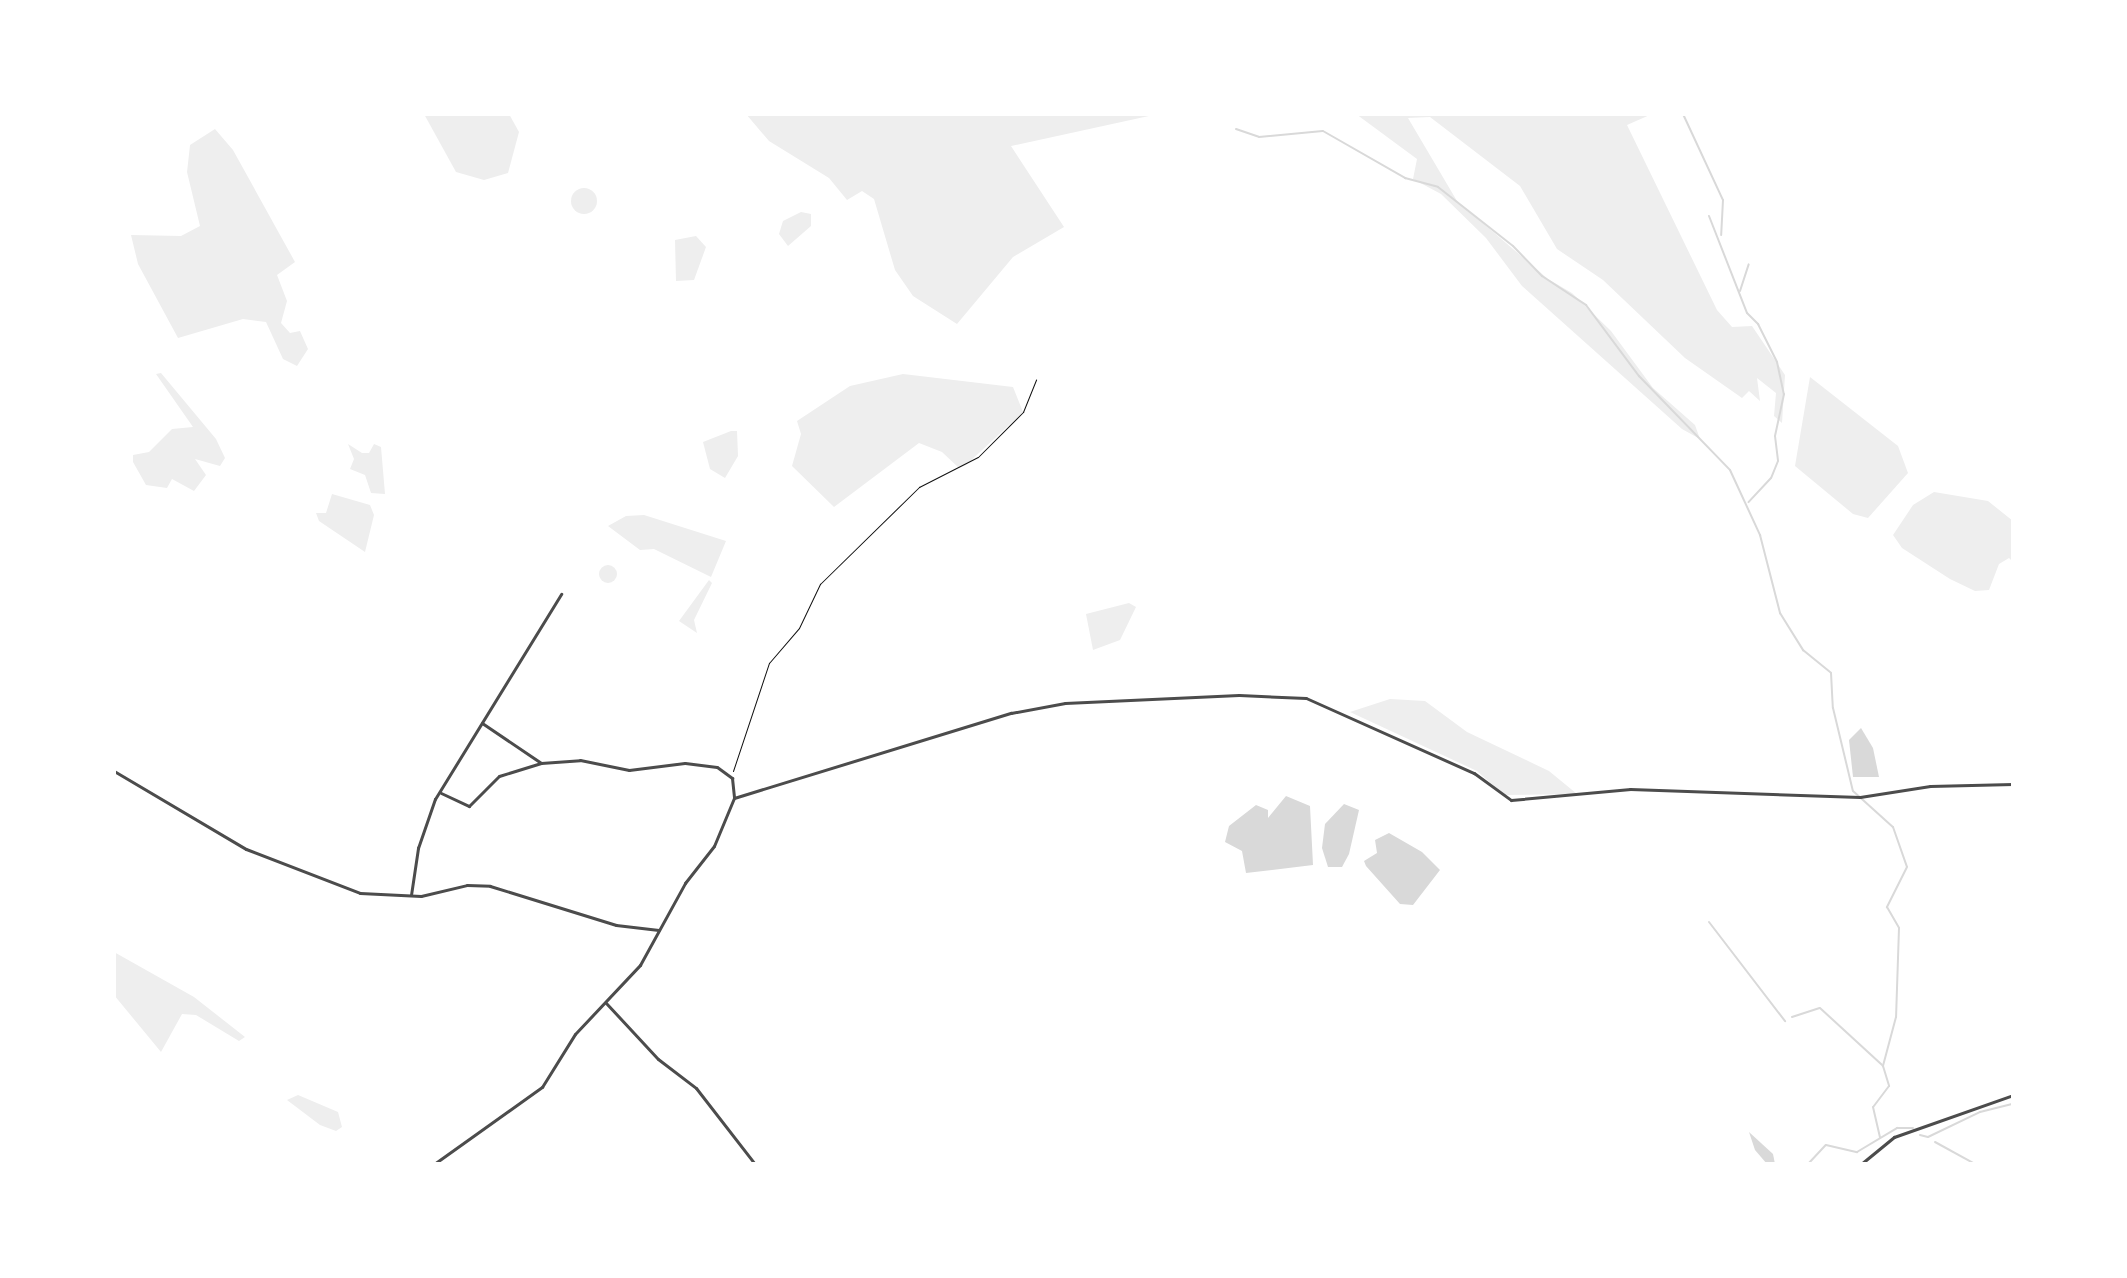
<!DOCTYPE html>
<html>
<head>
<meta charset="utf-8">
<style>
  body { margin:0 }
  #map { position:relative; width:2127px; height:1278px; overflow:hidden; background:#fff; font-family:"Nunito Sans",sans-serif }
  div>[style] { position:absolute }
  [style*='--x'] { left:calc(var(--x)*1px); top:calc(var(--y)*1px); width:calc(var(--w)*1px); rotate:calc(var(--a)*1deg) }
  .green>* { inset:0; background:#eee }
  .round { border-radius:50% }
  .water>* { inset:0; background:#d9d9d9 }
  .stream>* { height:2px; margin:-1px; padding:0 1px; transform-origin:1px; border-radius:1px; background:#d9d9d9 }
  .path>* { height:1px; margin:-0.5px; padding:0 0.5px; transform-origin:0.5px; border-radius:0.5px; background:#111 }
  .minor>* { height:3px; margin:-1.5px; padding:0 1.5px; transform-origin:1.5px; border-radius:1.5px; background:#4c4c4c }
  .tertiary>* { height:3px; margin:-1.5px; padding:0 1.5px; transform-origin:1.5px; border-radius:1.5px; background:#4c4c4c }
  span { translate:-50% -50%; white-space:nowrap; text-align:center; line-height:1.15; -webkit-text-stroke:8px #fff; paint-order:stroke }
  .frame { position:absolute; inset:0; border:116px solid #fff; pointer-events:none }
</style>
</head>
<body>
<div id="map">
  <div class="green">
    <i style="clip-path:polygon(424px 114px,509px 114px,519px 132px,508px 173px,484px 180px,456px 172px)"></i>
    <i style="clip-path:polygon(746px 114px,1158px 114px,1011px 146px,1064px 227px,1013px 257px,957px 324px,913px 296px,895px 270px,874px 199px,862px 191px,847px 200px,829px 178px,769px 141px)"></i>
    <i style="clip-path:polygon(1356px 114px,1652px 114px,1627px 125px,1717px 310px,1732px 327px,1752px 326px,1785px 375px,1782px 423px,1774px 416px,1776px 393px,1757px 378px,1760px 401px,1749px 391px,1742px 398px,1685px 358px,1603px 280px,1557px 249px,1520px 186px,1430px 117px,1408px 118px,1457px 201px,1548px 279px,1572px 293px,1611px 331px,1653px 388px,1695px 425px,1700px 439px,1682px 429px,1522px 286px,1486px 238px,1441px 194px,1413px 179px,1417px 159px)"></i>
    <i style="clip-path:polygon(215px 129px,233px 150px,295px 262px,277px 275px,287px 301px,281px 323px,290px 333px,300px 331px,308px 349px,297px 366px,283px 359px,266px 322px,243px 319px,178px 338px,138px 264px,131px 235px,181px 236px,200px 226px,187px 172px,190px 145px)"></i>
    <i class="round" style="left:571px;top:188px;width:26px;height:26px"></i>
    <i style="clip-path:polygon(801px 212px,811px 214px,811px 226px,788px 246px,779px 234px,783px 221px)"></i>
    <i style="clip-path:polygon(696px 236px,706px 247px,694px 280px,676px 281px,675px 240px)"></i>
    <i style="clip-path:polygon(161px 373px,216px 439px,225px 458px,220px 466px,195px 459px,206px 475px,194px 491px,172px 479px,167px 488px,146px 485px,133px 462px,133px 455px,149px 452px,172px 429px,193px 427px,156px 374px)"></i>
    <i style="clip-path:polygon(903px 374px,1013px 387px,1023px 412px,966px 465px,959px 468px,942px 452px,919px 443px,834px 507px,792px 466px,801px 434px,797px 421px,850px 386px)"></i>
    <i style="clip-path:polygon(1810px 377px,1898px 446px,1908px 473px,1868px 518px,1853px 514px,1795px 466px)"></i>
    <i style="clip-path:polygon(731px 431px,737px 431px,738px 456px,725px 478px,710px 469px,703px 442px)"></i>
    <i style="clip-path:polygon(348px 444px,362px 453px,369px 453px,374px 444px,381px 447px,385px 494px,371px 493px,365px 475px,350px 469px,354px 459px)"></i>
    <i style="clip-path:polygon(1934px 492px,1988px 501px,2013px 521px,2013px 562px,2009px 558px,1999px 564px,1989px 590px,1975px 591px,1950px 579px,1902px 548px,1893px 535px,1913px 505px)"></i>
    <i style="clip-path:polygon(332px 494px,370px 505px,374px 515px,365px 552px,319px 521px,316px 513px,326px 513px)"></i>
    <i style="clip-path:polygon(644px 515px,726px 541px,711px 577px,654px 549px,640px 550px,608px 526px,626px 516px)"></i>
    <i class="round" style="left:599px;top:565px;width:18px;height:18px"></i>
    <i style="clip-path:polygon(709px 580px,712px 583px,694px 620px,697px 633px,679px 621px)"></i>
    <i style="clip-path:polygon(1129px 603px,1136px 607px,1120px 640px,1093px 650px,1086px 614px)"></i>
    <i style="clip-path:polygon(1390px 699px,1425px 701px,1467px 732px,1549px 771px,1577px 794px,1504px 795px,1477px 771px,1350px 712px)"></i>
    <i style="clip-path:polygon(114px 952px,194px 997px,245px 1037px,239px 1041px,196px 1015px,182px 1014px,161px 1052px,114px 995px)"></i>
    <i style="clip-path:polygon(298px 1095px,338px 1112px,342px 1127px,336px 1131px,320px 1125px,287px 1100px)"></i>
  </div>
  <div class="water">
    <i style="clip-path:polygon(1861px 728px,1873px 748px,1879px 777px,1853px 777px,1849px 740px)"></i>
    <i style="clip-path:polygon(1286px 796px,1310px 806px,1313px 865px,1246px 873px,1242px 851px,1225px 842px,1229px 826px,1256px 805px,1268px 810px,1268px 818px)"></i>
    <i style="clip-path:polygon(1344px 804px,1359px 810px,1349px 854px,1342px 867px,1328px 867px,1322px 848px,1325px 824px)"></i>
    <i style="clip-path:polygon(1389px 833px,1422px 852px,1440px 870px,1413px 905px,1400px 904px,1366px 866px,1364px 861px,1377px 853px,1375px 840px)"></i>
    <i style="clip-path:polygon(1749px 1132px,1773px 1154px,1775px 1164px,1767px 1164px,1755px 1150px)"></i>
  </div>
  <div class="stream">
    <i style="--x:1683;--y:114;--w:95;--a:65.1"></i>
    <i style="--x:1723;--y:200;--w:35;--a:93"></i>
    <i style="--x:1236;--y:129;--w:24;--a:19"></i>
    <i style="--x:1259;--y:137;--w:64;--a:-5.4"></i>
    <i style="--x:1323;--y:131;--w:95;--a:29.8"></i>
    <i style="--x:1405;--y:178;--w:34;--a:15"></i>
    <i style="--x:1438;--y:187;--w:95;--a:38.2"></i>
    <i style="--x:1513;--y:246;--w:42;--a:46"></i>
    <i style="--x:1542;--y:276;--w:53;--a:33.4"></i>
    <i style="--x:1586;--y:305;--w:89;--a:53.3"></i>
    <i style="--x:1639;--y:376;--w:131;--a:45.9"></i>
    <i style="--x:1730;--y:470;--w:72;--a:65.2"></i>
    <i style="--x:1760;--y:535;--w:81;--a:75.6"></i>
    <i style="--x:1780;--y:613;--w:44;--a:58.1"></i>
    <i style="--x:1803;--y:650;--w:36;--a:39"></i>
    <i style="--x:1831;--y:673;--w:35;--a:87"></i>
    <i style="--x:1833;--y:708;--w:85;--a:76.5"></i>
    <i style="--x:1853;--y:791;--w:54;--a:42"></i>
    <i style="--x:1893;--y:827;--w:42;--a:70.7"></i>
    <i style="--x:1907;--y:867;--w:45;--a:116.6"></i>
    <i style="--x:1887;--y:907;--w:24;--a:60"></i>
    <i style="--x:1899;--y:928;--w:89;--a:91.9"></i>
    <i style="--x:1896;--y:1017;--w:51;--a:104.9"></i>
    <i style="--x:1883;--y:1066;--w:21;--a:73"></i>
    <i style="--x:1889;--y:1086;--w:26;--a:127"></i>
    <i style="--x:1873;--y:1107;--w:31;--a:77"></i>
    <i style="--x:1709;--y:216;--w:104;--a:68.6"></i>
    <i style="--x:1747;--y:313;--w:16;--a:45"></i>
    <i style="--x:1758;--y:324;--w:42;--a:63.4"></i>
    <i style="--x:1777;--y:362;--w:33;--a:78"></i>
    <i style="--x:1784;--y:394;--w:43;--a:102.1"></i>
    <i style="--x:1775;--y:436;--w:25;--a:83"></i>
    <i style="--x:1778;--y:461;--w:18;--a:112"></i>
    <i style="--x:1771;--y:478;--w:33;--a:133"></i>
    <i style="--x:1740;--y:291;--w:28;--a:-72"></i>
    <i style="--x:1709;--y:922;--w:125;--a:52.5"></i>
    <i style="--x:1792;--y:1017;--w:29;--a:-18"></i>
    <i style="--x:1820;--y:1008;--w:84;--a:42.6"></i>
    <i style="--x:1920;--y:1135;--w:8;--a:14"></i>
    <i style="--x:1928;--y:1137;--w:58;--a:-25.7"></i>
    <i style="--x:1980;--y:1112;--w:34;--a:-14"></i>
    <i style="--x:1935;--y:1142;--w:46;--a:28.8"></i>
    <i style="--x:1808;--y:1164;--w:26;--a:-47"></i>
    <i style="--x:1826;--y:1145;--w:32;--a:13"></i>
    <i style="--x:1857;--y:1152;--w:47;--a:-31"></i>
    <i style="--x:1897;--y:1128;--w:16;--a:0"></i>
  </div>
  <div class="path">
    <i style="--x:733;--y:771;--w:114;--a:-71.6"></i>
    <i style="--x:769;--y:663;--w:46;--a:-49.4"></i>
    <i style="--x:799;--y:628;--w:49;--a:-64.5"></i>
    <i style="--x:820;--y:584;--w:139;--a:-44.4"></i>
    <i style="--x:919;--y:487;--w:66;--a:-27"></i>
    <i style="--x:978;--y:457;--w:64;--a:-45"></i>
    <i style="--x:1023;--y:412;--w:35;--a:-68"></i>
  </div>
  <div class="minor">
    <i style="--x:482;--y:723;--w:71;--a:34.1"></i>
    <i style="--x:541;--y:763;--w:39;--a:-4"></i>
    <i style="--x:580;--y:760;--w:50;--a:11.5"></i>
    <i style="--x:629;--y:770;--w:56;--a:-7.1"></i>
    <i style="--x:685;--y:763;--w:32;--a:7"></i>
    <i style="--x:717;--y:767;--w:19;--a:36"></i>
    <i style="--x:732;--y:778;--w:19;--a:84"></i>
    <i style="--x:114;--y:771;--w:153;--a:30.6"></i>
    <i style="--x:246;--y:849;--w:122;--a:21.1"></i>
    <i style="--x:360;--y:893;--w:61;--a:2.8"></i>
    <i style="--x:421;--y:896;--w:47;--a:-13.4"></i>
    <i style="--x:467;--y:885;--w:23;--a:2"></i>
    <i style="--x:490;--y:886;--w:132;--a:17.2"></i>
    <i style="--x:616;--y:925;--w:43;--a:6.6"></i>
    <i style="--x:441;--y:793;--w:31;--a:25"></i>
    <i style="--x:469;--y:806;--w:42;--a:-45"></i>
    <i style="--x:499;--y:776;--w:44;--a:-17.2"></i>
    <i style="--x:411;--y:895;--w:48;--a:-81.5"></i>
    <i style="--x:418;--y:848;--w:52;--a:-70.9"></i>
    <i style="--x:435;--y:799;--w:241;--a:-58.4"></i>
    <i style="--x:606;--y:1003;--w:76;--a:47.1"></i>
    <i style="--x:658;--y:1059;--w:48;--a:37.3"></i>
    <i style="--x:696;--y:1088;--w:96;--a:52.2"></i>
    <i style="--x:434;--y:1164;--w:133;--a:-35.5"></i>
    <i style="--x:542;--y:1087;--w:62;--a:-58.1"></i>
    <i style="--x:575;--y:1034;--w:95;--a:-46.7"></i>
    <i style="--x:640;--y:965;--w:94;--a:-61.2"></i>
    <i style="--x:685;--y:883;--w:47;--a:-51.9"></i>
    <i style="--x:714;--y:846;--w:52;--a:-67.4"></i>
    <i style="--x:734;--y:798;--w:290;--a:-17.1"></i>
    <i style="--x:1011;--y:713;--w:55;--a:-10.5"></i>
    <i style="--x:1065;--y:703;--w:174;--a:-2.6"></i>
    <i style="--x:1239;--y:695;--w:67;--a:2.6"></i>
    <i style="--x:1306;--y:698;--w:184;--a:24.1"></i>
    <i style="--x:1474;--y:773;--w:46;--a:36.1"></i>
    <i style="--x:1511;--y:800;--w:120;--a:-5.3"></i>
    <i style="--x:1630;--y:789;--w:230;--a:2"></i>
    <i style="--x:1860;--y:797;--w:71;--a:-8.9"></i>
    <i style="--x:1930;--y:786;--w:83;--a:-1.4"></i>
  </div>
  <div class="tertiary">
    <i style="--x:1861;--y:1164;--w:43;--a:-39.3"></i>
    <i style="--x:1894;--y:1137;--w:126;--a:-19.4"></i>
  </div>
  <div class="frame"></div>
</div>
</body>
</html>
